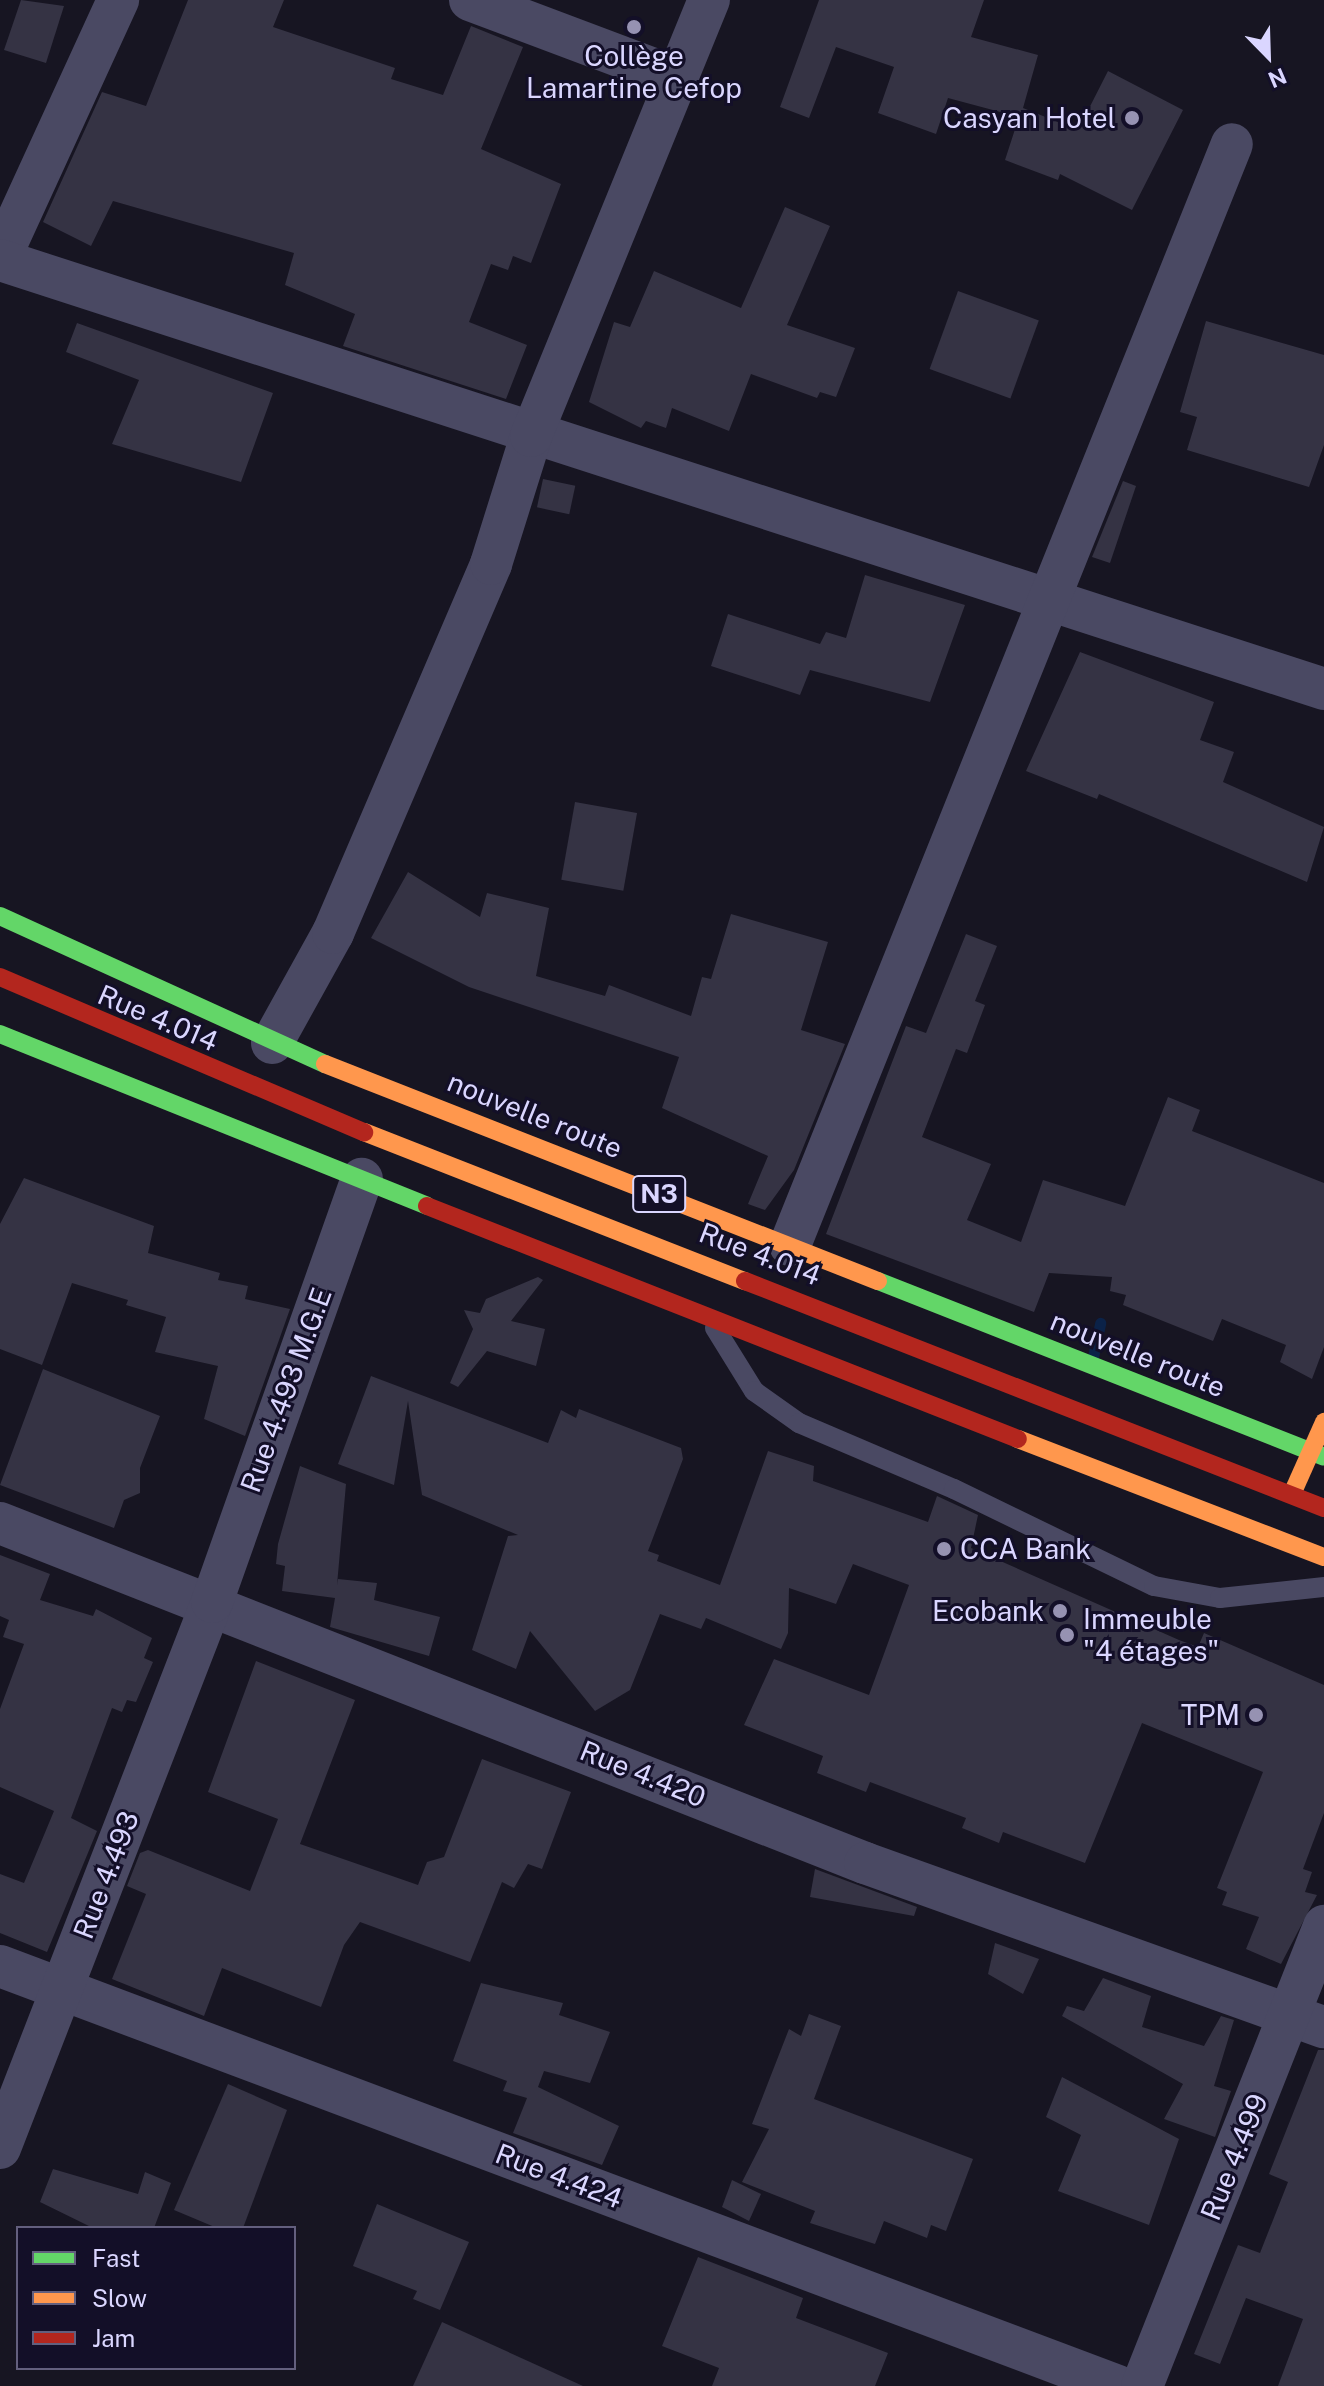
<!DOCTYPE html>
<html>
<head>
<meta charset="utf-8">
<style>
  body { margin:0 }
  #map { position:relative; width:1324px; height:2386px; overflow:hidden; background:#171522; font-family:"Public Sans",sans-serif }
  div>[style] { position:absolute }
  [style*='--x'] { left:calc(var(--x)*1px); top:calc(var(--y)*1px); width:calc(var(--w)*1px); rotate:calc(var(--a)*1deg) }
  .stream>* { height:11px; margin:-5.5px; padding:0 5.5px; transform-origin:5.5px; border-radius:5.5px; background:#0b2248 }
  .building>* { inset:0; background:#353344; transform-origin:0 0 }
  .lane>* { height:20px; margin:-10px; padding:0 10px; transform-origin:10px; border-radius:10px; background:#4a4963 }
  .street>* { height:42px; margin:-21px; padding:0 21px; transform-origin:21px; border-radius:21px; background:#4a4963 }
  .fast>* { height:18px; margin:-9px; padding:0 9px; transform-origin:9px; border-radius:9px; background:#63d668 }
  .slow>* { height:18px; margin:-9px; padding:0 9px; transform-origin:9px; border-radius:9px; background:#ff974d }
  .jam>* { height:18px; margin:-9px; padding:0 9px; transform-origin:9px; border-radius:9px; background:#b3261e }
  .dots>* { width:22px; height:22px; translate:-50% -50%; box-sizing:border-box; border:4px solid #130f28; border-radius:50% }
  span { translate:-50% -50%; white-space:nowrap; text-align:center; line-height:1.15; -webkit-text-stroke:6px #130f28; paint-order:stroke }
  .shield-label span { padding:2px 6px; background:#130f28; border:2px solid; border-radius:6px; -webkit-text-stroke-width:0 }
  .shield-label { font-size:26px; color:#dad6ff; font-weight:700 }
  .poi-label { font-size:28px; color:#dad6ff }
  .right { translate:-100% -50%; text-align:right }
  .left { translate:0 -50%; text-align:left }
  .street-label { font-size:28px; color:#dad6ff }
  .legend { position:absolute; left:16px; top:2226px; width:280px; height:144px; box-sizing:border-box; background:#130f28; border:2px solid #635f7e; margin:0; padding:10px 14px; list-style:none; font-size:24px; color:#dad6ff }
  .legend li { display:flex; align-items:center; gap:16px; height:40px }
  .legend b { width:40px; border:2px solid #635f7e }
  .north { position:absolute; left:1228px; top:16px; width:80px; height:80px; -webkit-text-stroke:6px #130f28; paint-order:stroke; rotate:157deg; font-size:22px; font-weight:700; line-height:32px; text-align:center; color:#dad6ff }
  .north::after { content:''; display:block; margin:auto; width:28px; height:36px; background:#dad6ff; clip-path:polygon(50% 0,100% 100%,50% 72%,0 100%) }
</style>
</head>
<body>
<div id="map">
  <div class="stream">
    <i style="--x:1093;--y:1357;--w:35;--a:-78"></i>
  </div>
  <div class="building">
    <i style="clip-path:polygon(21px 0,64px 6px,46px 63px,4px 50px)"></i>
    <i style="clip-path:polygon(188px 0,284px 0,273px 27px,395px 68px,391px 79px,443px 95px,471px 26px,523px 47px,481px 149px,561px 184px,531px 263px,513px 256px,508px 270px,491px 264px,469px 322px,527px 345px,506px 399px,343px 346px,355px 314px,285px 285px,294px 253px,113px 201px,91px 246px,43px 222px,102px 92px,146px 106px)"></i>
    <i style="clip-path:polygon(819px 0,984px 0,971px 37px,1038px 55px,1023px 108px,1078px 130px,1108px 71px,1183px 110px,1132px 210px,1060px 174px,1058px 180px,1005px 160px,1019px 117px,948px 98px,936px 134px,878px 113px,894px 67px,836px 47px,809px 118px,780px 107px)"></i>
    <i style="clip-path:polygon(785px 207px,830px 226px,787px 325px,855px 348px,836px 397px,820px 392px,817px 398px,751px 374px,729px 431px,672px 408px,666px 428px,646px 421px,641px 428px,589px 402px,614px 322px,630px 327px,654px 271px,741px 308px)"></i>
    <i style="left:958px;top:291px;width:86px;height:83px;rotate:20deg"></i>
    <i style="clip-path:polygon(1206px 321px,1324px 355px,1324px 445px,1309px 487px,1187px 450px,1197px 417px,1180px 412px)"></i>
    <i style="clip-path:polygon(77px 323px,273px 393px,241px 482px,112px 444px,139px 380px,66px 352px)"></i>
    <i style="left:543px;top:479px;width:33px;height:29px;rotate:12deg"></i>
    <i style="clip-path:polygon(1123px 481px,1136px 486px,1110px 563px,1092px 557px)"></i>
    <i style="clip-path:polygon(865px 575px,965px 605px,930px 702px,810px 670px,800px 695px,711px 666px,728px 614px,820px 644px,826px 632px,846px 638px)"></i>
    <i style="clip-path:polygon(1080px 652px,1214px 702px,1200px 740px,1234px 752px,1223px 782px,1324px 827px,1307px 882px,1099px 794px,1097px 799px,1026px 771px)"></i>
    <i style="left:575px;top:802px;width:63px;height:79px;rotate:10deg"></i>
    <i style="clip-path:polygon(408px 872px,480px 917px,487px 893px,549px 908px,536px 976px,605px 996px,609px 985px,691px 1016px,702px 977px,711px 979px,731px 914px,828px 942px,801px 1030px,845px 1044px,794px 1170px,765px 1210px,748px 1204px,768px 1156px,662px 1108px,679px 1057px,469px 987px,371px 938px)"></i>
    <i style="clip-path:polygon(966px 934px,997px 946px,975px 1001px,985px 1005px,967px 1053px,956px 1049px,922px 1137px,991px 1164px,967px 1220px,1021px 1242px,1043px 1180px,1125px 1206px,1168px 1097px,1200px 1110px,1192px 1131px,1324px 1183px,1324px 1347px,1312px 1379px,1280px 1362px,1286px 1345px,1222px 1319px,1213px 1341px,1123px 1305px,1126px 1295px,1110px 1291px,1112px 1277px,1049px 1273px,1034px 1312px,826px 1234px,906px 1026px,926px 1033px)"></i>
    <i style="clip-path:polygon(24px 1178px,154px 1226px,148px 1253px,220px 1273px,218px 1280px,248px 1286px,245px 1299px,290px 1309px,245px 1436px,204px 1419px,218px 1366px,155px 1352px,166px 1317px,126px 1305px,128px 1300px,72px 1283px,42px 1365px,0 1349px,0 1224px)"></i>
    <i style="clip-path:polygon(538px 1277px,543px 1280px,511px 1321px,545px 1329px,536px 1366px,487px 1351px,458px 1387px,450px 1383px,473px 1329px,464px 1310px,480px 1313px,486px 1299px)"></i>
    <i style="clip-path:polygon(43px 1369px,160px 1416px,140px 1468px,140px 1493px,124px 1500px,114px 1528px,0 1485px)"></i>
    <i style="clip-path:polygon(371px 1376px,548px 1443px,561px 1410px,576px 1418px,579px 1409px,681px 1448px,683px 1459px,648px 1551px,659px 1555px,657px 1561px,720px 1585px,768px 1451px,814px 1466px,813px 1481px,928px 1522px,937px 1496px,978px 1515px,971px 1548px,1179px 1640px,1198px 1647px,1204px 1633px,1324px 1685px,1324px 1813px,1303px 1869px,1312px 1872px,1305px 1892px,1317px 1895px,1281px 1964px,1246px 1949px,1259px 1917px,1222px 1905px,1227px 1892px,1217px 1888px,1263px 1772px,1142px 1723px,1085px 1863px,1003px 1832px,999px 1843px,962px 1828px,966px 1818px,870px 1782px,866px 1792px,817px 1773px,823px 1756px,744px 1725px,774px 1659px,869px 1695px,909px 1585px,853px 1564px,836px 1604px,789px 1588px,788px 1633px,781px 1649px,706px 1618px,701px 1629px,660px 1614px,630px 1690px,595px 1711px,530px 1631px,516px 1669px,472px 1650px,508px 1536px,518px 1535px,422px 1495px,408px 1401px,394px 1485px,338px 1464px)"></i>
    <i style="clip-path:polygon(300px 1466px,346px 1484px,337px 1585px,338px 1579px,377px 1583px,374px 1600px,440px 1617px,429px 1656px,330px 1627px,335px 1598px,282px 1591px,285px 1566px,276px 1564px,278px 1544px)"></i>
    <i style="clip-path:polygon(0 1555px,50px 1574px,40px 1600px,93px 1616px,96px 1609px,152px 1638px,144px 1658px,153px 1662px,136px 1702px,127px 1700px,122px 1712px,112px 1708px,71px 1818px,97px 1831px,47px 1952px,0 1933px,0 1874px,24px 1883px,54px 1811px,0 1787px,0 1709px,24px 1644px,3px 1637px,9px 1620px,0 1616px)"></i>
    <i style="clip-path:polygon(256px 1661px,355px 1700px,300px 1844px,418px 1885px,427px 1862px,444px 1857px,482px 1759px,571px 1792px,542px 1869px,528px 1864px,514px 1888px,502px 1882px,470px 1962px,360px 1922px,344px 1945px,321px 2007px,222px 1968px,204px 2016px,112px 1979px,146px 1894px,127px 1886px,140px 1853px,148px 1850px,250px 1891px,278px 1819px,208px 1792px)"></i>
    <i style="clip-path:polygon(815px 1869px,917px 1907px,914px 1916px,810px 1897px)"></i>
    <i style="clip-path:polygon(995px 1943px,1039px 1959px,1023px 1994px,988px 1974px)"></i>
    <i style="clip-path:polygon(1103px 1978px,1151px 1996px,1142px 2027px,1204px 2046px,1221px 2016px,1234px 2020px,1214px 2086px,1231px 2091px,1215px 2137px,1164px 2119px,1183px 2084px,1062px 2016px,1067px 2006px,1084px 2011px)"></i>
    <i style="clip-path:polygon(481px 1983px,563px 2003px,559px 2015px,610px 2032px,590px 2083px,544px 2071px,538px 2087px,619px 2126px,602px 2165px,513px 2133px,527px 2098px,503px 2091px,507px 2081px,453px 2061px)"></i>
    <i style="clip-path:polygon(809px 2014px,841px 2026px,814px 2099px,973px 2159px,946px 2231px,931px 2225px,927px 2238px,884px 2221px,875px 2244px,810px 2223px,815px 2211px,742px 2182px,769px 2129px,752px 2124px,789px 2029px,801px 2036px)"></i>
    <i style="clip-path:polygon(1318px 2050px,1324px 2050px,1324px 2386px,1278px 2386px,1303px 2319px,1246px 2298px,1220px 2364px,1194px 2354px,1238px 2245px,1260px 2253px,1288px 2182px,1269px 2174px)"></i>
    <i style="clip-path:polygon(1062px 2077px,1179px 2139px,1149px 2225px,1058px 2191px,1081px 2135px,1046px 2117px)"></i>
    <i style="clip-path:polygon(228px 2084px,287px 2110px,243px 2228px,217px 2228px,174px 2210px)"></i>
    <i style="clip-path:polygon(53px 2169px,138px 2194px,145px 2172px,171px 2183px,154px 2228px,93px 2228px,40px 2202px)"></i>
    <i style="clip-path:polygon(732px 2180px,761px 2194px,749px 2221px,722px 2207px)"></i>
    <i style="clip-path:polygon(377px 2204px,469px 2242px,440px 2310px,413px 2299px,417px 2291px,353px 2266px)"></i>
    <i style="clip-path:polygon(698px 2257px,803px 2298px,796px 2318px,888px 2353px,875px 2386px,712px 2386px,719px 2368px,662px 2346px)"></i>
    <i style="clip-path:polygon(442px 2322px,583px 2386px,413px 2386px)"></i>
  </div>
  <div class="lane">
    <i style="--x:715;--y:1328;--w:74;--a:58.2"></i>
    <i style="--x:754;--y:1391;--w:55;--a:35.4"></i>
    <i style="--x:799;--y:1423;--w:168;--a:23.1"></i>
    <i style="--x:954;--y:1489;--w:222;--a:25.9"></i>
    <i style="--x:1154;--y:1586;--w:67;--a:10.3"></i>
    <i style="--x:1220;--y:1598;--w:105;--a:-6"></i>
  </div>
  <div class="street">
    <i style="--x:470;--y:0;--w:222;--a:20.6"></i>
    <i style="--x:0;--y:258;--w:284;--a:-65.4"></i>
    <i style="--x:0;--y:260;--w:1392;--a:17.95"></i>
    <i style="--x:272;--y:1043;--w:126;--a:-61"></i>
    <i style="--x:333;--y:933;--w:401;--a:-66.8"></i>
    <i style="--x:491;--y:564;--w:134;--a:-72.6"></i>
    <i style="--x:531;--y:436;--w:471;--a:-67.8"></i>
    <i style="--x:790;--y:1245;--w:1186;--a:-68.13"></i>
    <i style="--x:0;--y:1523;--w:929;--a:21.46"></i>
    <i style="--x:865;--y:1863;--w:487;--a:19.7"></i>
    <i style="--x:0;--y:1966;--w:1194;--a:20.59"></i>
    <i style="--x:0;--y:2148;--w:586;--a:-68.78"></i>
    <i style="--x:212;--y:1602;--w:449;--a:-70.5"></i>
    <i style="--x:1142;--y:2386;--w:495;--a:-68.4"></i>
  </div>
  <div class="fast">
    <i style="--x:0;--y:916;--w:357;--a:24.5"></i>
    <i style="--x:0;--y:1034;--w:460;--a:21.9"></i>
    <i style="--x:878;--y:1281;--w:479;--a:21.5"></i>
  </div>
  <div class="slow">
    <i style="--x:325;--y:1064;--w:594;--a:21.43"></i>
    <i style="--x:364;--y:1132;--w:409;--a:21.4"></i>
    <i style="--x:1018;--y:1439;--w:328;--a:21.1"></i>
    <i style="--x:1292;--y:1494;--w:79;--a:-66"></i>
  </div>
  <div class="jam">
    <i style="--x:0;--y:977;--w:396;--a:23.1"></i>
    <i style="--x:427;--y:1206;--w:635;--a:21.52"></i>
    <i style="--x:745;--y:1281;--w:622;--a:21.41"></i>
  </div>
  <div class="dots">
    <i style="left:634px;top:27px;background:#9692b2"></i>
    <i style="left:1132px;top:118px;background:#9692b2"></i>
    <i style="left:944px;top:1549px;background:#9692b2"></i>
    <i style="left:1060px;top:1611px;background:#9692b2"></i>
    <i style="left:1067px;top:1635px;background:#9692b2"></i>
    <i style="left:1256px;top:1715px;background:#9692b2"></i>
  </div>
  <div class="shield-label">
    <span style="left:659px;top:1194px">N3</span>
  </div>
  <div class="poi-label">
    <span style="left:634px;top:72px">Collège<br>Lamartine Cefop</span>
    <span class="right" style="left:1116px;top:118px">Casyan Hotel</span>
    <span class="left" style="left:960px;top:1549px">CCA Bank</span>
    <span class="right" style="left:1044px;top:1611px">Ecobank</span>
    <span class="left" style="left:1083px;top:1635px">Immeuble<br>"4 étages"</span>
    <span class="right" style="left:1240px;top:1715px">TPM</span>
  </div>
  <div class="street-label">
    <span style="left:158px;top:1018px;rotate:23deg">Rue 4.014</span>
    <span style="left:535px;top:1115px;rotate:22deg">nouvelle route</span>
    <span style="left:760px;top:1254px;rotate:21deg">Rue 4.014</span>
    <span style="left:1138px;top:1354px;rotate:22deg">nouvelle route</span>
    <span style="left:286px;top:1390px;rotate:-70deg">Rue 4.493 M.G.E</span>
    <span style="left:643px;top:1774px;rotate:22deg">Rue 4.420</span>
    <span style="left:106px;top:1875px;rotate:-69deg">Rue 4.493</span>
    <span style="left:1234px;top:2157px;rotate:-68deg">Rue 4.499</span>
    <span style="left:559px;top:2176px;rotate:21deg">Rue 4.424</span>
  </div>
  <ul class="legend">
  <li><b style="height:10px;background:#63d668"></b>Fast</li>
  <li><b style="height:10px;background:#ff974d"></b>Slow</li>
  <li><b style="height:10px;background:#b3261e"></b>Jam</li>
  </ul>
  <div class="north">N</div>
</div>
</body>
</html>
